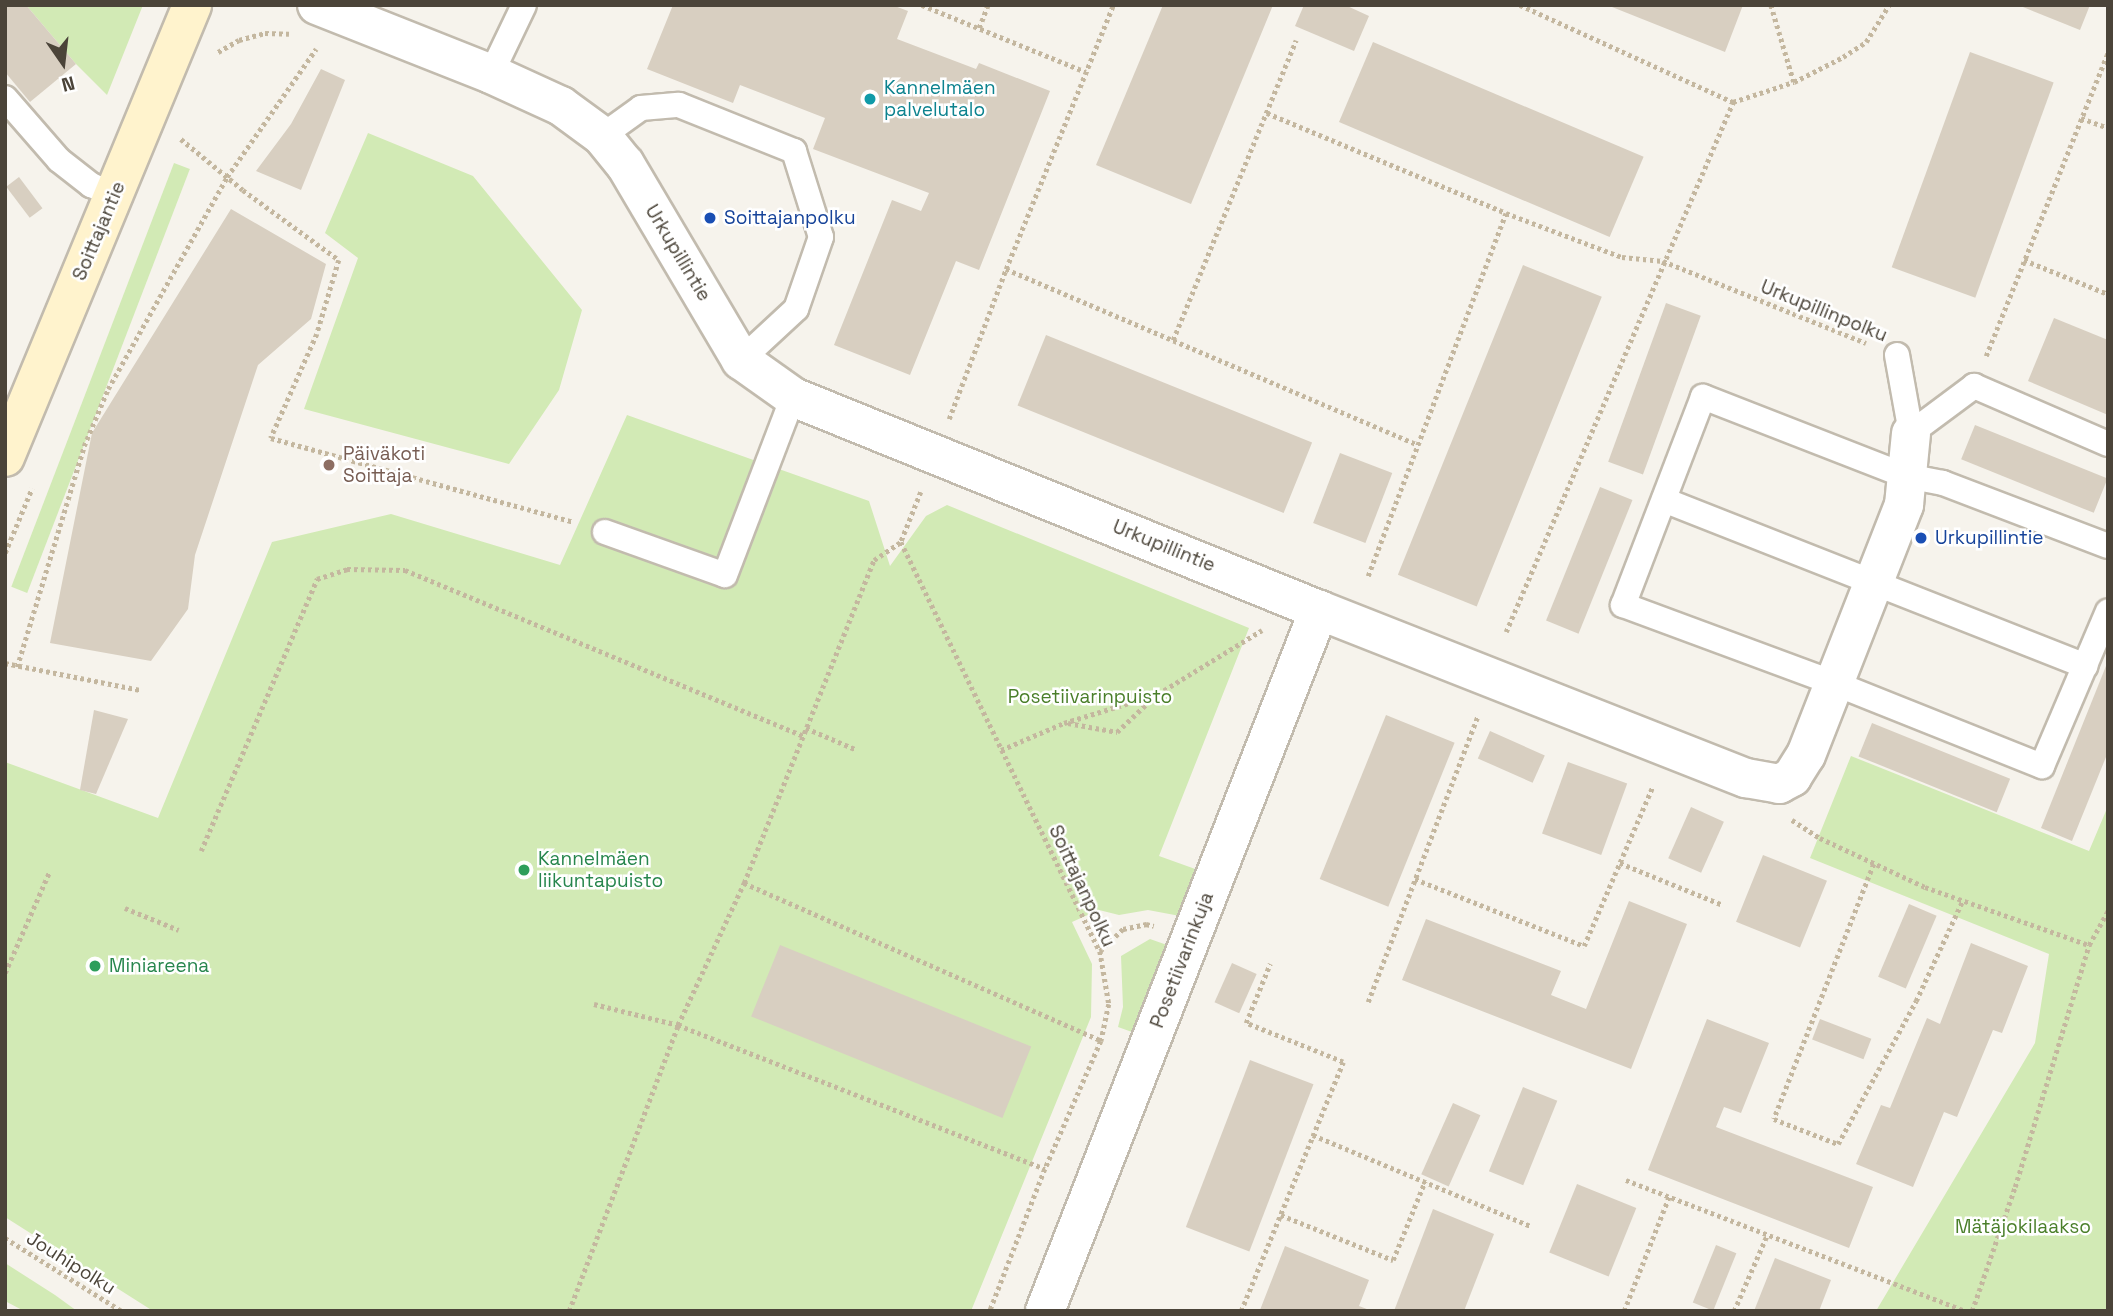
<!DOCTYPE html>
<html>
<head>
<meta charset="utf-8">
<style>
  body { margin:0 }
  #map { position:relative; width:2113px; height:1316px; overflow:hidden; background:#f6f3ec; font-family:"Space Grotesk",sans-serif }
  div>[style] { position:absolute }
  [style*='--x'] { left:calc(var(--x)*1px); top:calc(var(--y)*1px); width:calc(var(--w)*1px); rotate:calc(var(--a)*1deg) }
  .green>* { inset:0; background:#d2eab5; transform-origin:0 0 }
  .building>* { inset:0; background:#d8cfc1; transform-origin:0 0 }
  .path>* { height:4.5px; margin-top:-2.25px; transform-origin:0; background:repeating-linear-gradient(90deg,#c4b79f 0 3.5px,transparent 0 7px) }
  .roads { filter:drop-shadow(2px 0 #c2bbae) drop-shadow(-2px 0 #c2bbae) drop-shadow(0 2px #c2bbae) drop-shadow(0 -2px #c2bbae) }
  .lane>* { height:24px; margin:-12px; padding:0 12px; transform-origin:12px; border-radius:12px; background:#fff }
  .street>* { height:38px; margin:-19px; padding:0 19px; transform-origin:19px; border-radius:19px; background:#fff }
  .secondary>* { height:38px; margin:-19px; padding:0 19px; transform-origin:19px; border-radius:19px; background:#fff3cd }
  .dots>* { width:19px; height:19px; translate:-50% -50%; box-sizing:border-box; border:4px solid #fff; border-radius:50% }
  span { translate:-50% -50%; white-space:nowrap; text-align:center; line-height:1.15; -webkit-text-stroke:5px #fff; paint-order:stroke }
  .culture-label { font-size:19px; color:#0d838f }
  .left { translate:0 -50%; text-align:left }
  .transit-label { font-size:19px; color:#164399 }
  .street-label { font-size:19px; color:#4b4439 }
  .education-label { font-size:19px; color:#785e54 }
  .park-label { font-size:19px; color:#4a7f2a }
  .leisure-label { font-size:19px; color:#27864d }
  .frame { position:absolute; inset:0; border:7px solid #4b4439; pointer-events:none }
  .north { position:absolute; left:28px; top:28px; width:70px; height:70px; -webkit-text-stroke:5px #fff; paint-order:stroke; rotate:166deg; font-size:19px; font-weight:700; line-height:28px; text-align:center; color:#4b4439 }
  .north::after { content:''; display:block; margin:auto; width:24px; height:32px; background:#4b4439; clip-path:polygon(50% 0,100% 100%,50% 72%,0 100%) }
</style>
</head>
<body>
<div id="map">
  <div class="green">
    <i style="clip-path:polygon(26px 5px,143px 5px,107px 95px,76px 64px)"></i>
    <i style="clip-path:polygon(368px 133px,473px 176px,582px 310px,559px 390px,509px 464px,304px 409px,358px 258px,325px 233px)"></i>
    <i style="left:174px;top:163px;width:17px;height:454px;rotate:21deg"></i>
    <i style="clip-path:polygon(627px 415px,869px 501px,890px 566px,926px 516px,947px 505px,1249px 628px,1159px 856px,1198px 870px,1180px 916px,1148px 910px,1119px 915px,1099px 910px,1072px 922px,1092px 964px,1091px 1017px,971px 1311px,153px 1311px,5px 1217px,5px 762px,158px 818px,272px 542px,391px 514px,560px 565px)"></i>
    <i style="clip-path:polygon(1851px 756px,2089px 851px,2108px 806px,2108px 1311px,1876px 1311px,2035px 1043px,2049px 954px,1810px 858px)"></i>
    <i style="clip-path:polygon(1150px 939px,1167px 945px,1132px 1032px,1118px 1027px,1123px 1007px,1121px 956px)"></i>
    <i style="clip-path:polygon(5px 1263px,55px 1295px,77px 1311px,24px 1311px,5px 1301px)"></i>
  </div>
  <div class="building">
    <i style="clip-path:polygon(5px 5px,26px 5px,76px 64px,30px 102px,5px 72px)"></i>
    <i style="clip-path:polygon(673px 5px,892px 5px,908px 11px,897px 39px,976px 69px,979px 63px,1050px 91px,979px 270px,956px 261px,910px 375px,834px 345px,892px 200px,921px 211px,929px 193px,813px 149px,825px 118px,740px 85px,733px 103px,647px 69px)"></i>
    <i style="clip-path:polygon(1163px 5px,1273px 5px,1191px 204px,1096px 165px)"></i>
    <i style="clip-path:polygon(1304px 5px,1345px 5px,1369px 16px,1354px 51px,1295px 26px)"></i>
    <i style="clip-path:polygon(1607px 5px,1743px 5px,1725px 52px)"></i>
    <i style="clip-path:polygon(2018px 5px,2090px 5px,2080px 30px)"></i>
    <i style="left:1373px;top:42px;width:294px;height:87px;rotate:23deg"></i>
    <i style="left:1970px;top:52px;width:89px;height:229px;rotate:20deg"></i>
    <i style="clip-path:polygon(321px 69px,345px 80px,301px 190px,256px 171px,291px 124px)"></i>
    <i style="left:19px;top:177px;width:39px;height:16px;rotate:53deg"></i>
    <i style="clip-path:polygon(231px 209px,326px 264px,311px 319px,258px 365px,195px 555px,188px 609px,151px 661px,50px 643px,92px 433px)"></i>
    <i style="left:1523px;top:265px;width:85px;height:334px;rotate:22deg"></i>
    <i style="left:1666px;top:303px;width:37px;height:169px;rotate:20deg"></i>
    <i style="clip-path:polygon(2054px 318px,2108px 340px,2108px 415px,2028px 381px)"></i>
    <i style="left:1046px;top:335px;width:287px;height:76px;rotate:22deg"></i>
    <i style="left:1975px;top:425px;width:143px;height:37px;rotate:22deg"></i>
    <i style="left:1340px;top:453px;width:56px;height:75px;rotate:21deg"></i>
    <i style="left:1600px;top:487px;width:35px;height:144px;rotate:22deg"></i>
    <i style="clip-path:polygon(2108px 661px,2108px 752px,2072px 841px,2041px 828px)"></i>
    <i style="clip-path:polygon(94px 710px,128px 719px,96px 794px,80px 790px)"></i>
    <i style="left:1386px;top:715px;width:74px;height:177px;rotate:22deg"></i>
    <i style="left:1872px;top:723px;width:149px;height:36px;rotate:22deg"></i>
    <i style="left:1490px;top:731px;width:60px;height:30px;rotate:24deg"></i>
    <i style="left:1568px;top:762px;width:63px;height:76px;rotate:20deg"></i>
    <i style="left:1691px;top:807px;width:36px;height:56px;rotate:24deg"></i>
    <i style="left:1763px;top:855px;width:69px;height:72px;rotate:22deg"></i>
    <i style="clip-path:polygon(1629px 901px,1687px 924px,1631px 1069px,1402px 980px,1426px 919px,1561px 971px,1551px 995px,1586px 1009px)"></i>
    <i style="left:1909px;top:904px;width:30px;height:79px;rotate:23deg"></i>
    <i style="clip-path:polygon(1971px 943px,2028px 966px,2002px 1033px,1993px 1030px,1957px 1117px,1944px 1112px,1913px 1187px,1856px 1164px,1881px 1105px,1890px 1108px,1927px 1018px,1940px 1024px)"></i>
    <i style="left:780px;top:945px;width:271px;height:77px;rotate:22deg"></i>
    <i style="left:1232px;top:963px;width:27px;height:43px;rotate:24deg"></i>
    <i style="clip-path:polygon(1707px 1019px,1769px 1043px,1741px 1113px,1724px 1107px,1716px 1127px,1873px 1187px,1849px 1248px,1648px 1170px)"></i>
    <i style="left:1820px;top:1019px;width:55px;height:22px;rotate:21deg"></i>
    <i style="left:1250px;top:1060px;width:68px;height:179px;rotate:21deg"></i>
    <i style="left:1523px;top:1087px;width:37px;height:91px;rotate:22deg"></i>
    <i style="left:1453px;top:1103px;width:30px;height:78px;rotate:24deg"></i>
    <i style="left:1577px;top:1184px;width:64px;height:74px;rotate:22deg"></i>
    <i style="clip-path:polygon(1433px 1209px,1494px 1234px,1464px 1311px,1394px 1311px)"></i>
    <i style="left:1716px;top:1245px;width:22px;height:62px;rotate:22deg"></i>
    <i style="clip-path:polygon(1285px 1246px,1369px 1280px,1359px 1306px,1372px 1311px,1260px 1310px)"></i>
    <i style="clip-path:polygon(1775px 1258px,1831px 1280px,1819px 1311px,1754px 1311px)"></i>
  </div>
  <div class="path">
    <i style="--x:922;--y:5;--w:177;--a:22.2"></i>
    <i style="--x:1520;--y:5;--w:234;--a:24.5"></i>
    <i style="--x:1733;--y:102;--w:64;--a:-18.2"></i>
    <i style="--x:1794;--y:82;--w:55;--a:-27"></i>
    <i style="--x:1843;--y:57;--w:27;--a:-33"></i>
    <i style="--x:1866;--y:42;--w:44;--a:-58.1"></i>
    <i style="--x:1771;--y:5;--w:80;--a:73.4"></i>
    <i style="--x:979;--y:28;--w:25;--a:-69"></i>
    <i style="--x:218;--y:52;--w:24;--a:-30"></i>
    <i style="--x:239;--y:40;--w:27;--a:-15"></i>
    <i style="--x:265;--y:33;--w:24;--a:2"></i>
    <i style="--x:1267;--y:113;--w:259;--a:22.7"></i>
    <i style="--x:1506;--y:213;--w:124;--a:20.8"></i>
    <i style="--x:1622;--y:257;--w:41;--a:5.6"></i>
    <i style="--x:1663;--y:261;--w:219;--a:22"></i>
    <i style="--x:2081;--y:118;--w:29;--a:20"></i>
    <i style="--x:181;--y:139;--w:80;--a:39.4"></i>
    <i style="--x:243;--y:190;--w:119;--a:36.1"></i>
    <i style="--x:339;--y:260;--w:77;--a:106.6"></i>
    <i style="--x:317;--y:334;--w:114;--a:113.9"></i>
    <i style="--x:271;--y:438;--w:314;--a:15.5"></i>
    <i style="--x:2024;--y:260;--w:91;--a:22"></i>
    <i style="--x:1006;--y:269;--w:446;--a:23.1"></i>
    <i style="--x:1173;--y:340;--w:324;--a:-67.7"></i>
    <i style="--x:1986;--y:356;--w:328;--a:-68.1"></i>
    <i style="--x:949;--y:419;--w:160;--a:-69.2"></i>
    <i style="--x:1006;--y:269;--w:285;--a:-67.9"></i>
    <i style="--x:921;--y:492;--w:54;--a:111.8"></i>
    <i style="--x:901;--y:542;--w:455;--a:64.1"></i>
    <i style="--x:1100;--y:951;--w:54;--a:80.4"></i>
    <i style="--x:1109;--y:1004;--w:38;--a:102"></i>
    <i style="--x:1101;--y:1041;--w:140;--a:113.6"></i>
    <i style="--x:1045;--y:1169;--w:152;--a:111.2"></i>
    <i style="--x:5;--y:553;--w:70;--a:-67.4"></i>
    <i style="--x:1368;--y:576;--w:388;--a:-69.2"></i>
    <i style="--x:1506;--y:632;--w:577;--a:-66.81"></i>
    <i style="--x:5;--y:663;--w:138;--a:11.3"></i>
    <i style="--x:17;--y:667;--w:231;--a:-73.1"></i>
    <i style="--x:84;--y:446;--w:62;--a:-67.2"></i>
    <i style="--x:108;--y:389;--w:243;--a:-60.7"></i>
    <i style="--x:227;--y:177;--w:156;--a:-55.2"></i>
    <i style="--x:1068;--y:723;--w:50;--a:10.4"></i>
    <i style="--x:1117;--y:732;--w:52;--a:-43.5"></i>
    <i style="--x:806;--y:728;--w:53;--a:23.2"></i>
    <i style="--x:1001;--y:750;--w:69;--a:-23.2"></i>
    <i style="--x:1064;--y:723;--w:98;--a:-17.1"></i>
    <i style="--x:1158;--y:694;--w:122;--a:-31.6"></i>
    <i style="--x:1792;--y:820;--w:33;--a:33"></i>
    <i style="--x:1820;--y:838;--w:116;--a:25"></i>
    <i style="--x:1925;--y:887;--w:174;--a:19.5"></i>
    <i style="--x:201;--y:851;--w:296;--a:-66.9"></i>
    <i style="--x:317;--y:579;--w:32;--a:-18"></i>
    <i style="--x:347;--y:569;--w:58;--a:1"></i>
    <i style="--x:405;--y:570;--w:431;--a:22.6"></i>
    <i style="--x:1620;--y:863;--w:111;--a:22.2"></i>
    <i style="--x:1874;--y:864;--w:274;--a:111.4"></i>
    <i style="--x:1774;--y:1119;--w:69;--a:21.3"></i>
    <i style="--x:1838;--y:1144;--w:163;--a:-61.4"></i>
    <i style="--x:1916;--y:1001;--w:109;--a:-65.1"></i>
    <i style="--x:1415;--y:879;--w:182;--a:21.6"></i>
    <i style="--x:1584;--y:946;--w:174;--a:-66.7"></i>
    <i style="--x:744;--y:883;--w:391;--a:23.8"></i>
    <i style="--x:125;--y:908;--w:58;--a:22.2"></i>
    <i style="--x:1100;--y:951;--w:32;--a:-44"></i>
    <i style="--x:1123;--y:929;--w:24;--a:-12"></i>
    <i style="--x:1146;--y:924;--w:8;--a:14"></i>
    <i style="--x:5;--y:973;--w:109;--a:-66.3"></i>
    <i style="--x:1368;--y:1002;--w:306;--a:-69"></i>
    <i style="--x:594;--y:1004;--w:87;--a:14"></i>
    <i style="--x:678;--y:1025;--w:394;--a:21.4"></i>
    <i style="--x:1313;--y:1135;--w:236;--a:22.7"></i>
    <i style="--x:1626;--y:1180;--w:364;--a:21.1"></i>
    <i style="--x:1281;--y:1215;--w:121;--a:21.9"></i>
    <i style="--x:1393;--y:1260;--w:85;--a:-67.9"></i>
    <i style="--x:5;--y:1238;--w:138;--a:32"></i>
    <i style="--x:569;--y:1311;--w:306;--a:-69.1"></i>
    <i style="--x:678;--y:1025;--w:157;--a:-65.1"></i>
    <i style="--x:744;--y:883;--w:348;--a:-68.1"></i>
    <i style="--x:874;--y:560;--w:32;--a:-34"></i>
    <i style="--x:1241;--y:1311;--w:269;--a:-67.7"></i>
    <i style="--x:1343;--y:1062;--w:105;--a:-158.1"></i>
    <i style="--x:1246;--y:1023;--w:64;--a:-67.9"></i>
    <i style="--x:1624;--y:1311;--w:123;--a:-68.5"></i>
    <i style="--x:1734;--y:1311;--w:83;--a:-66.5"></i>
    <i style="--x:1972;--y:1311;--w:131;--a:-70.9"></i>
    <i style="--x:2015;--y:1187;--w:253;--a:-73"></i>
    <i style="--x:2089;--y:945;--w:39;--a:-61"></i>
  </div>
  <div class="roads">
    <div class="lane">
      <i style="--x:491;--y:74;--w:76;--a:-64.4"></i>
      <i style="--x:5;--y:98;--w:82;--a:48.9"></i>
      <i style="--x:59;--y:160;--w:41;--a:38"></i>
      <i style="--x:91;--y:185;--w:25;--a:23"></i>
      <i style="--x:602;--y:136;--w:48;--a:-35.7"></i>
      <i style="--x:641;--y:108;--w:38;--a:-5"></i>
      <i style="--x:679;--y:105;--w:124;--a:21.8"></i>
      <i style="--x:794;--y:151;--w:90;--a:72.6"></i>
      <i style="--x:821;--y:237;--w:76;--a:109.1"></i>
      <i style="--x:796;--y:309;--w:75;--a:137.2"></i>
      <i style="--x:1897;--y:355;--w:79;--a:79.8"></i>
      <i style="--x:1911;--y:433;--w:79;--a:-36.7"></i>
      <i style="--x:1974;--y:386;--w:146;--a:23.4"></i>
      <i style="--x:1664;--y:500;--w:453;--a:21.5"></i>
      <i style="--x:605;--y:532;--w:127;--a:19.7"></i>
      <i style="--x:725;--y:575;--w:191;--a:-69.1"></i>
      <i style="--x:2108;--y:546;--w:177;--a:-159.1"></i>
      <i style="--x:1943;--y:483;--w:38;--a:-169"></i>
      <i style="--x:1906;--y:476;--w:218;--a:-158.7"></i>
      <i style="--x:1703;--y:397;--w:223;--a:111"></i>
      <i style="--x:1623;--y:605;--w:225;--a:20.3"></i>
      <i style="--x:1834;--y:683;--w:224;--a:21.8"></i>
      <i style="--x:2042;--y:766;--w:168;--a:-66.9"></i>
    </div>
    <div class="street">
      <i style="--x:317;--y:5;--w:187;--a:21.6"></i>
      <i style="--x:491;--y:74;--w:77;--a:24.6"></i>
      <i style="--x:561;--y:106;--w:51;--a:36.2"></i>
      <i style="--x:602;--y:136;--w:36;--a:51"></i>
      <i style="--x:625;--y:164;--w:228;--a:59.4"></i>
      <i style="--x:741;--y:360;--w:64;--a:35.4"></i>
      <i style="--x:793;--y:397;--w:567;--a:22.05"></i>
      <i style="--x:1319;--y:610;--w:459;--a:21.5"></i>
      <i style="--x:1746;--y:778;--w:34;--a:10"></i>
      <i style="--x:1779;--y:784;--w:15;--a:-28"></i>
      <i style="--x:1792;--y:777;--w:26;--a:-58"></i>
      <i style="--x:1806;--y:755;--w:269;--a:-68.6"></i>
      <i style="--x:1904;--y:505;--w:72;--a:-84.4"></i>
      <i style="--x:1045;--y:1311;--w:753;--a:-68.65"></i>
    </div>
    <div class="secondary">
      <i style="--x:5;--y:457;--w:489;--a:-67.5"></i>
    </div>
  </div>
  <div class="dots">
    <i style="left:870px;top:99px;background:#0f9aa8"></i>
    <i style="left:710px;top:218px;background:#1a4fb4"></i>
    <i style="left:329px;top:465px;background:#8d6e63"></i>
    <i style="left:1921px;top:538px;background:#1a4fb4"></i>
    <i style="left:524px;top:870px;background:#2e9e5b"></i>
    <i style="left:95px;top:966px;background:#2e9e5b"></i>
  </div>
  <div class="culture-label">
    <span class="left" style="left:884px;top:99px">Kannelmäen<br>palvelutalo</span>
  </div>
  <div class="transit-label">
    <span class="left" style="left:724px;top:218px">Soittajanpolku</span>
    <span class="left" style="left:1935px;top:538px">Urkupillintie</span>
  </div>
  <div class="street-label">
    <span style="left:99px;top:231px;rotate:-67deg">Soittajantie</span>
    <span style="left:678px;top:253px;rotate:59deg">Urkupillintie</span>
    <span style="left:1824px;top:311px;rotate:22deg">Urkupillinpolku</span>
    <span style="left:1164px;top:546px;rotate:22deg">Urkupillintie</span>
    <span style="left:1082px;top:886px;rotate:65deg">Soittajanpolku</span>
    <span style="left:1182px;top:960px;rotate:-69deg">Posetiivarinkuja</span>
    <span style="left:71px;top:1263px;rotate:32deg">Jouhipolku</span>
  </div>
  <div class="education-label">
    <span class="left" style="left:343px;top:465px">Päiväkoti<br>Soittaja</span>
  </div>
  <div class="park-label">
    <span style="left:1090px;top:697px">Posetiivarinpuisto</span>
    <span style="left:2023px;top:1227px">Mätäjokilaakso</span>
  </div>
  <div class="leisure-label">
    <span class="left" style="left:538px;top:870px">Kannelmäen<br>liikuntapuisto</span>
    <span class="left" style="left:109px;top:966px">Miniareena</span>
  </div>
  <div class="frame"></div>
  <div class="north">N</div>
</div>
</body>
</html>
